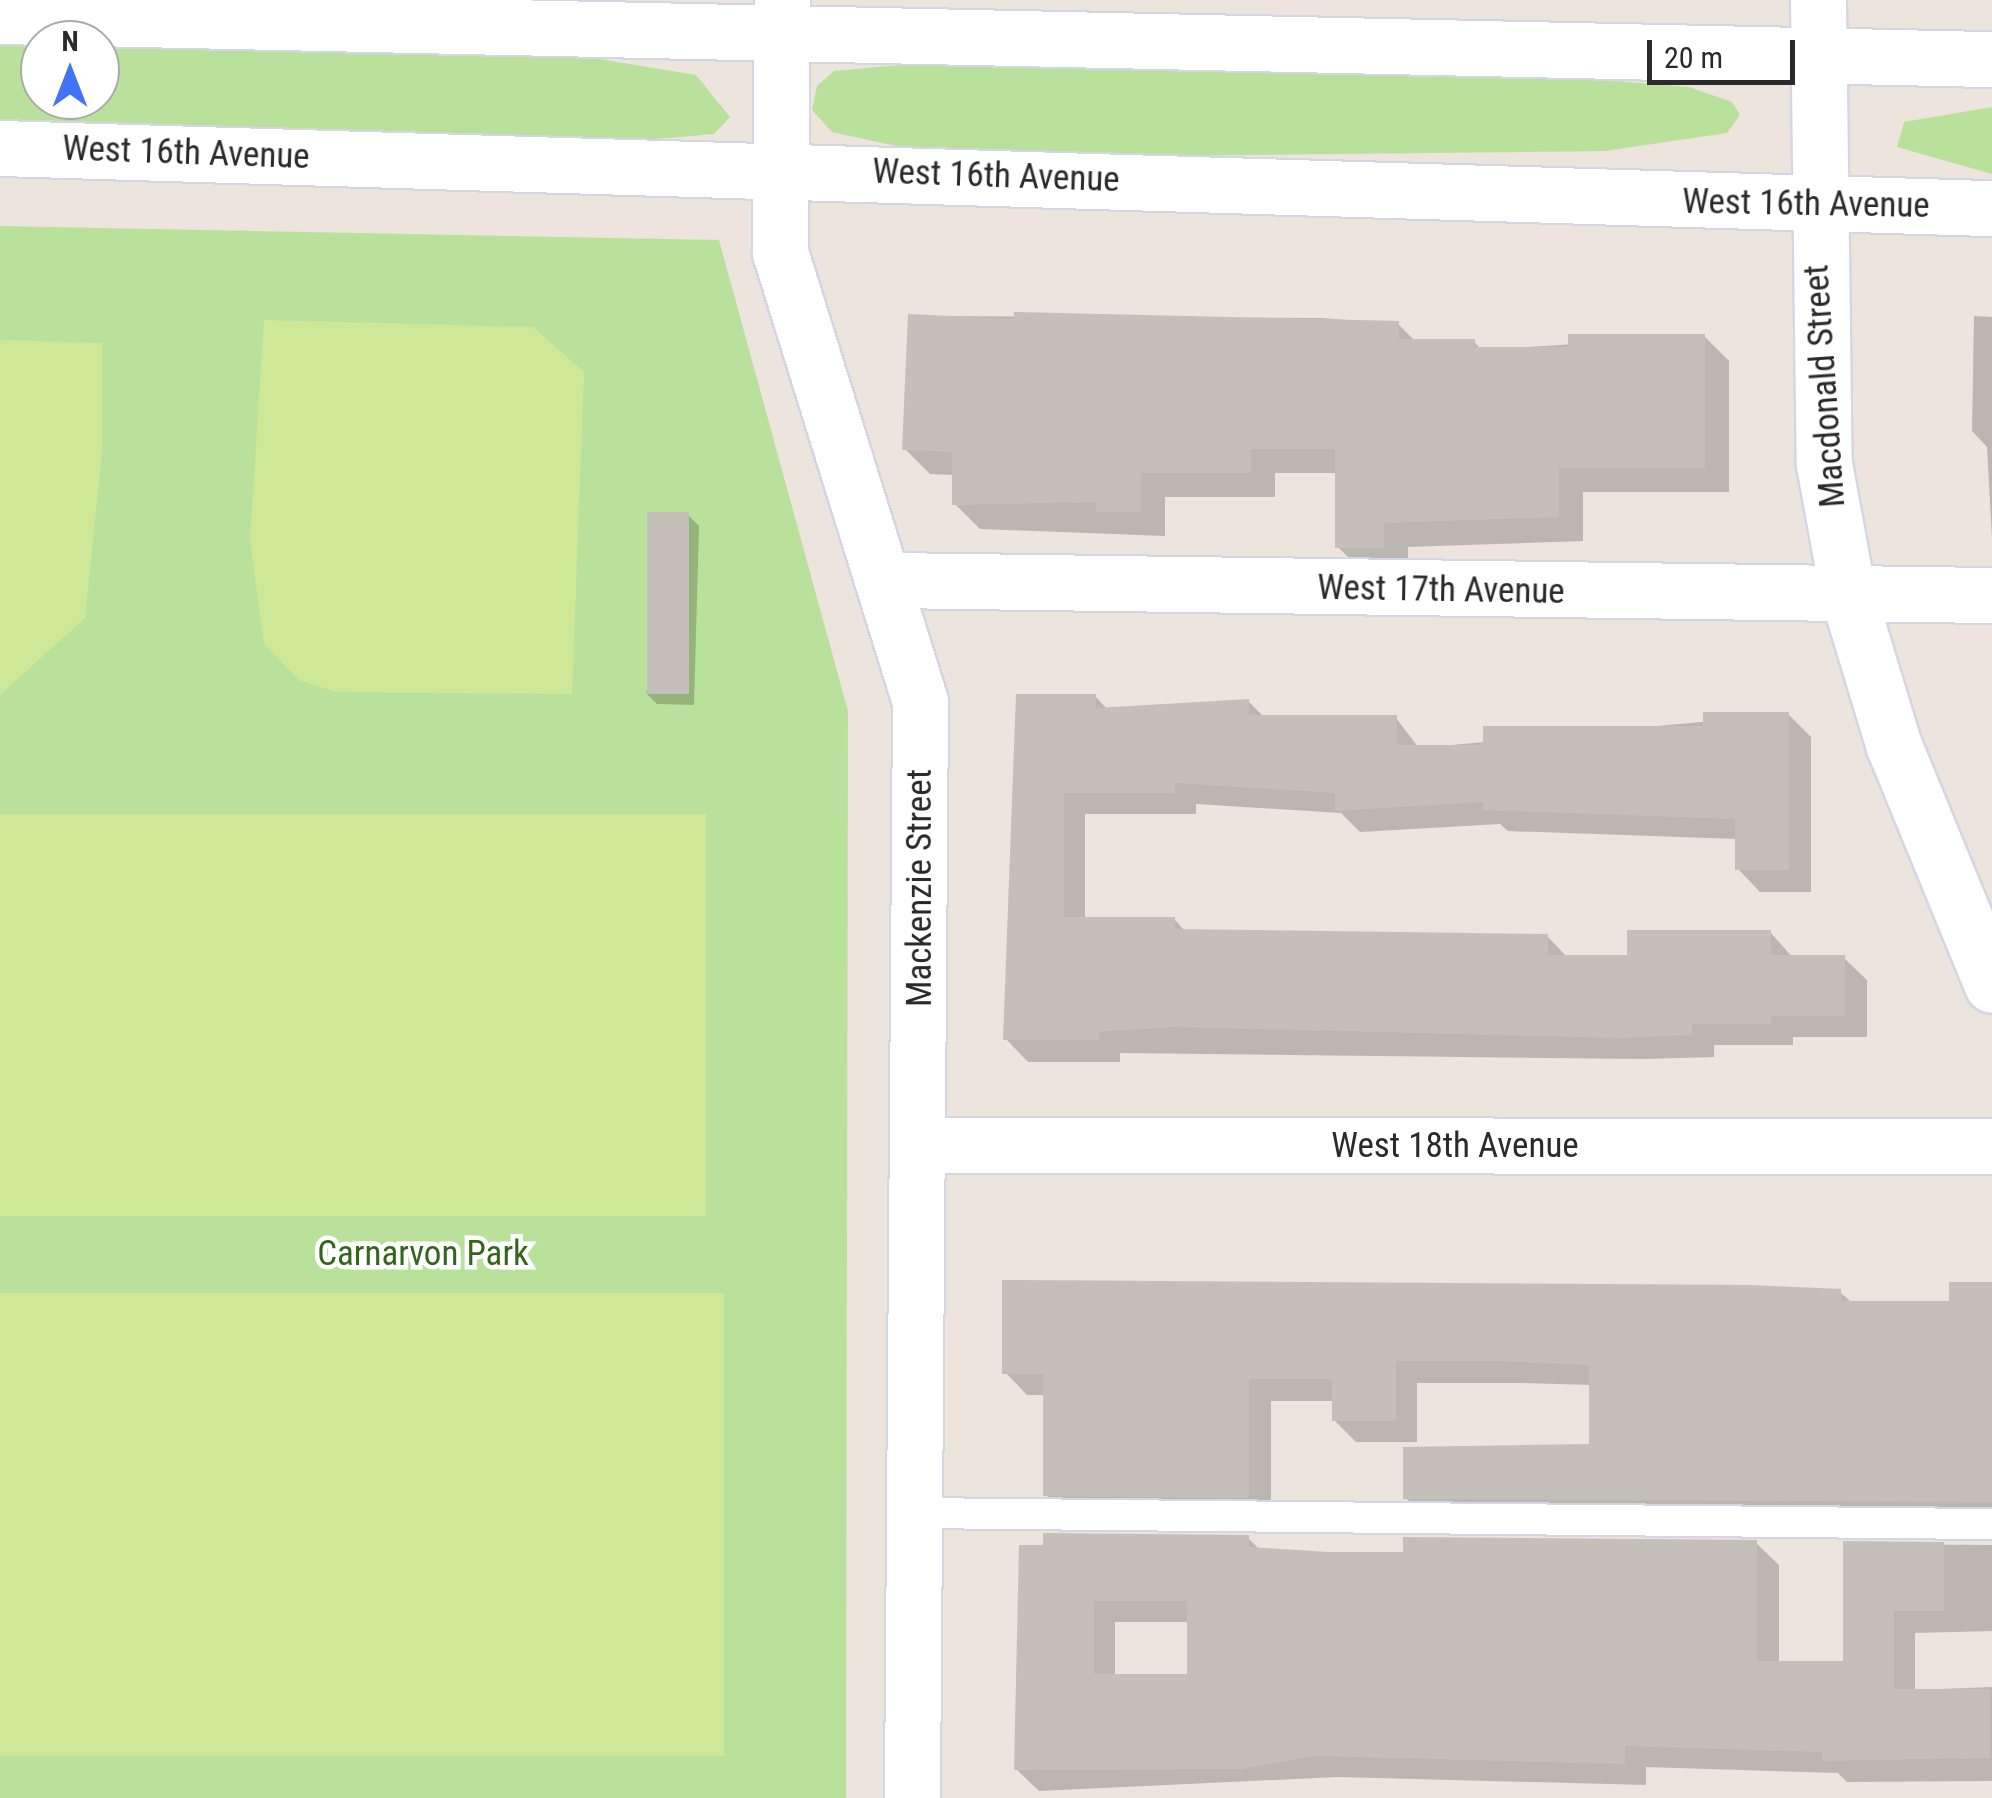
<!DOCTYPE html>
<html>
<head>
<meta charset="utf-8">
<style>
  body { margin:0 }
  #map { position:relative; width:1992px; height:1798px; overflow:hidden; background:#ece4dd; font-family:"Roboto Condensed",sans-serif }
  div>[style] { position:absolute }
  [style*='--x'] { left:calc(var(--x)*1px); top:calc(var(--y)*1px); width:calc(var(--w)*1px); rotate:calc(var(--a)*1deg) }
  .green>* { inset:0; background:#bae19b }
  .pitch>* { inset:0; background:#cee897; transform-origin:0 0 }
  .shadow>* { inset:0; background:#0003 }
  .building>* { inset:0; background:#c4bfb8; transform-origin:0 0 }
  .roads { filter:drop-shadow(2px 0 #d2d7e3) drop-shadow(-2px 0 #d2d7e3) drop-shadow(0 2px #d2d7e3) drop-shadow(0 -2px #d2d7e3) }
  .service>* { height:30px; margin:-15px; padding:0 15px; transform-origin:15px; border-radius:15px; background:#fff }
  .minor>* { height:55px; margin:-27.5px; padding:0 27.5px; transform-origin:27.5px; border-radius:27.5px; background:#fff }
  .tertiary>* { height:55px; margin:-27.5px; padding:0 27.5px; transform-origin:27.5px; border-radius:27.5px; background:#fff }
  .secondary>* { height:55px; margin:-27.5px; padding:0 27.5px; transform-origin:27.5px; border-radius:27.5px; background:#fff }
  span { translate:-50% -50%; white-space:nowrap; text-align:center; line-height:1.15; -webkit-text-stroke:9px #fff; paint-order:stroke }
  .street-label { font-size:35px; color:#2a2a2a }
  .park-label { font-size:35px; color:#33661c }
  .north { position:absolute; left:20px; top:20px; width:100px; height:100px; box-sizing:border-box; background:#fff; border:2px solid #aaa; border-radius:50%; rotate:0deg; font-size:28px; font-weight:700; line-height:40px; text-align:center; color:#2a2a2a }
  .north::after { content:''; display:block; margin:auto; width:35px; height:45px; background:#4174f5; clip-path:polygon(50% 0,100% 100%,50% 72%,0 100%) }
  .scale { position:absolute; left:1647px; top:40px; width:148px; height:45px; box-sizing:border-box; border:5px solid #2a2a2a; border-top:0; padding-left:12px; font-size:30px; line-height:35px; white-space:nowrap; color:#2a2a2a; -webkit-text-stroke:8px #fff; paint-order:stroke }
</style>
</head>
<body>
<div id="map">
  <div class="green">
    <i style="clip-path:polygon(evenodd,0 36px,539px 49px,696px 75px,730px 117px,714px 134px,566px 147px,0 135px,0 36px,40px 40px,100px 40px,100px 100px,40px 100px,40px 40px)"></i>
    <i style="clip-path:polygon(955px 60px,1541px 75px,1689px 87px,1732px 102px,1740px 115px,1727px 133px,1605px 151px,1162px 156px,924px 152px,832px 132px,812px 110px,817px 86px,834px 71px)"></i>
    <i style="clip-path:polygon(1992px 107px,1992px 174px,1897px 147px,1904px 122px)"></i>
    <i style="clip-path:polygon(0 226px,719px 240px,848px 711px,846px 1798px,0 1798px)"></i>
  </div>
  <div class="pitch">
    <i style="clip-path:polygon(264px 320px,533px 327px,584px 372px,572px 694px,336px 692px,299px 680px,264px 644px,250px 541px)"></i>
    <i style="clip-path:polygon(0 340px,102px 343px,102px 452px,85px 618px,0 695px)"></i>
    <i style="left:0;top:814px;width:706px;height:402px"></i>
    <i style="left:0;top:1293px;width:724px;height:463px"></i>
  </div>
  <div class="shadow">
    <i style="clip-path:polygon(910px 316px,1322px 318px,1398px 324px,1416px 342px,1474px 342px,1482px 350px,1704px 336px,1729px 361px,1729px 492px,1583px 492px,1583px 541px,1408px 547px,1408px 572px,1363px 572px,1338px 547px,1338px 473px,1275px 473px,1275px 497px,1165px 497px,1165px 536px,980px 529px,955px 504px,955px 475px,930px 474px,905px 449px)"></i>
    <i style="clip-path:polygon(1974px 316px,1992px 317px,1992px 539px,1987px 447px,1972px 431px)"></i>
    <i style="clip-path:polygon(688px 515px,699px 526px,694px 705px,657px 704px,646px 693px)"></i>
    <i style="clip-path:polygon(1018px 696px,1095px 696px,1108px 710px,1248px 701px,1265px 718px,1396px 718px,1419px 748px,1788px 714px,1811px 737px,1811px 892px,1760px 892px,1738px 869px,1738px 839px,1508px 831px,1500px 824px,1360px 832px,1341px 813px,1196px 804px,1196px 814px,1085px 814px,1085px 919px,1174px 919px,1186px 932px,1547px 936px,1568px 958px,1630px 958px,1770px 932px,1793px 958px,1844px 958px,1867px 980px,1867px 1037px,1793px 1037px,1793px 1045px,1714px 1045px,1714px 1057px,1643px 1059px,1120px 1053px,1120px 1062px,1028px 1062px,1006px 1039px)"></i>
    <i style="clip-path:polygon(1992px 1285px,1992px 1526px,1428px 1521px,1406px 1498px,1591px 1446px,1591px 1385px,1521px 1383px,1417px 1383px,1417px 1442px,1356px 1442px,1334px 1420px,1334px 1401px,1271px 1401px,1271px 1519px,1068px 1517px,1046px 1495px,1046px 1395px,1027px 1395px,1005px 1372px,1840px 1292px,1852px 1303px,1952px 1303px)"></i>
    <i style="clip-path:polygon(evenodd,1248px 1538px,1260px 1550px,1329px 1554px,1756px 1543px,1779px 1565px,1779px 1664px,1846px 1664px,1846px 1544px,1992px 1545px,1992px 1631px,1915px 1633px,1915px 1690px,1992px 1687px,1992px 1781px,1847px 1782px,1838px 1773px,1646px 1767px,1646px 1785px,1338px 1777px,1039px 1791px,1016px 1769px,1022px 1548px,1248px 1538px,1115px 1622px,1189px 1622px,1189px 1677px,1115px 1677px,1115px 1622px)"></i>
  </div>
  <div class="building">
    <i style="clip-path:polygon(1014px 312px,1399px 321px,1399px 339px,1475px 339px,1475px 347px,1568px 347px,1568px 334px,1705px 334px,1705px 468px,1559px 468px,1559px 517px,1384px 523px,1384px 548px,1335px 548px,1335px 449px,1251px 449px,1251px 473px,1141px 473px,1141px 512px,1096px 512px,1096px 502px,952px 505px,952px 452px,902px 450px,908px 314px,1014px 319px)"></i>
    <i style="left:647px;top:512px;width:42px;height:182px"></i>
    <i style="clip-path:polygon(1016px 694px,1096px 694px,1096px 708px,1249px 699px,1249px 715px,1397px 715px,1397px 745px,1483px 745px,1483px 726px,1703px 726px,1703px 712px,1789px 712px,1789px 870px,1735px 870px,1735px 819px,1483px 810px,1483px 802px,1335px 811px,1335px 793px,1175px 783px,1175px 793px,1064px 793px,1064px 917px,1175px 917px,1175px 929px,1548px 934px,1548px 955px,1627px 955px,1627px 930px,1771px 930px,1771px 955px,1845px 955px,1845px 1016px,1771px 1016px,1771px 1024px,1692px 1024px,1692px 1035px,1619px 1038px,1175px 1027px,1099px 1032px,1099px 1040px,1003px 1040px)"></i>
    <i style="clip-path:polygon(1002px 1280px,1751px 1285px,1841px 1289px,1841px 1301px,1949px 1301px,1949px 1282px,1992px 1282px,1992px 1502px,1403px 1499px,1403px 1447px,1589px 1444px,1589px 1365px,1497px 1361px,1396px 1361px,1396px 1421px,1332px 1421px,1332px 1379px,1249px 1379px,1249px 1498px,1043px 1496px,1043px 1374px,1002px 1374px)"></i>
    <i style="clip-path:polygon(evenodd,1043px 1533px,1249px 1535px,1249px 1547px,1329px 1552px,1403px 1552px,1403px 1537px,1757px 1540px,1757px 1661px,1843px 1661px,1843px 1541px,1944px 1542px,1944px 1611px,1894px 1611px,1894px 1689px,1990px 1689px,1990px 1758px,1822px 1761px,1822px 1752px,1625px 1746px,1625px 1764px,1314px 1756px,1243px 1769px,1014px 1770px,1019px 1545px,1043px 1545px,1043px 1533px,1094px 1601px,1187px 1601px,1187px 1674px,1094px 1674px,1094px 1601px)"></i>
  </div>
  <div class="roads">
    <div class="service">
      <i style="--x:915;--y:1513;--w:1077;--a:0.59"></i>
    </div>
    <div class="minor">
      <i style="--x:782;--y:0;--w:252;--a:90.5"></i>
      <i style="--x:780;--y:252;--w:471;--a:72.7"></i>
      <i style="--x:920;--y:702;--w:1096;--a:90.42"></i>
      <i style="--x:889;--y:580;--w:1103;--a:0.78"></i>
      <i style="--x:919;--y:1145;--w:1073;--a:0.05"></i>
    </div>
    <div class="tertiary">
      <i style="--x:1818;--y:0;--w:464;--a:89.3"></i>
      <i style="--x:1824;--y:464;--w:133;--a:79.6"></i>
      <i style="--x:1848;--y:595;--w:158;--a:73.1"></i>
      <i style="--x:1894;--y:746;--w:258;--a:67.7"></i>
    </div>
    <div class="secondary">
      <i style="--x:0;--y:16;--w:1992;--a:1.24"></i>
      <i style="--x:0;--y:148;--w:1993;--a:1.73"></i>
    </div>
  </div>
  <div class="street-label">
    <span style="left:186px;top:153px;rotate:2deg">West 16th Avenue</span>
    <span style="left:996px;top:176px;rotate:2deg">West 16th Avenue</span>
    <span style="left:1806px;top:204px;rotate:1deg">West 16th Avenue</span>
    <span style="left:1825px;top:386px;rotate:-94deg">Macdonald Street</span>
    <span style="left:1441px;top:590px;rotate:1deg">West 17th Avenue</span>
    <span style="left:920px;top:888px;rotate:-90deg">Mackenzie Street</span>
    <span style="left:1455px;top:1146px">West 18th Avenue</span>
  </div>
  <div class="park-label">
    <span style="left:423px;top:1254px">Carnarvon Park</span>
  </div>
  <div class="north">N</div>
  <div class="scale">20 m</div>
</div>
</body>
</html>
